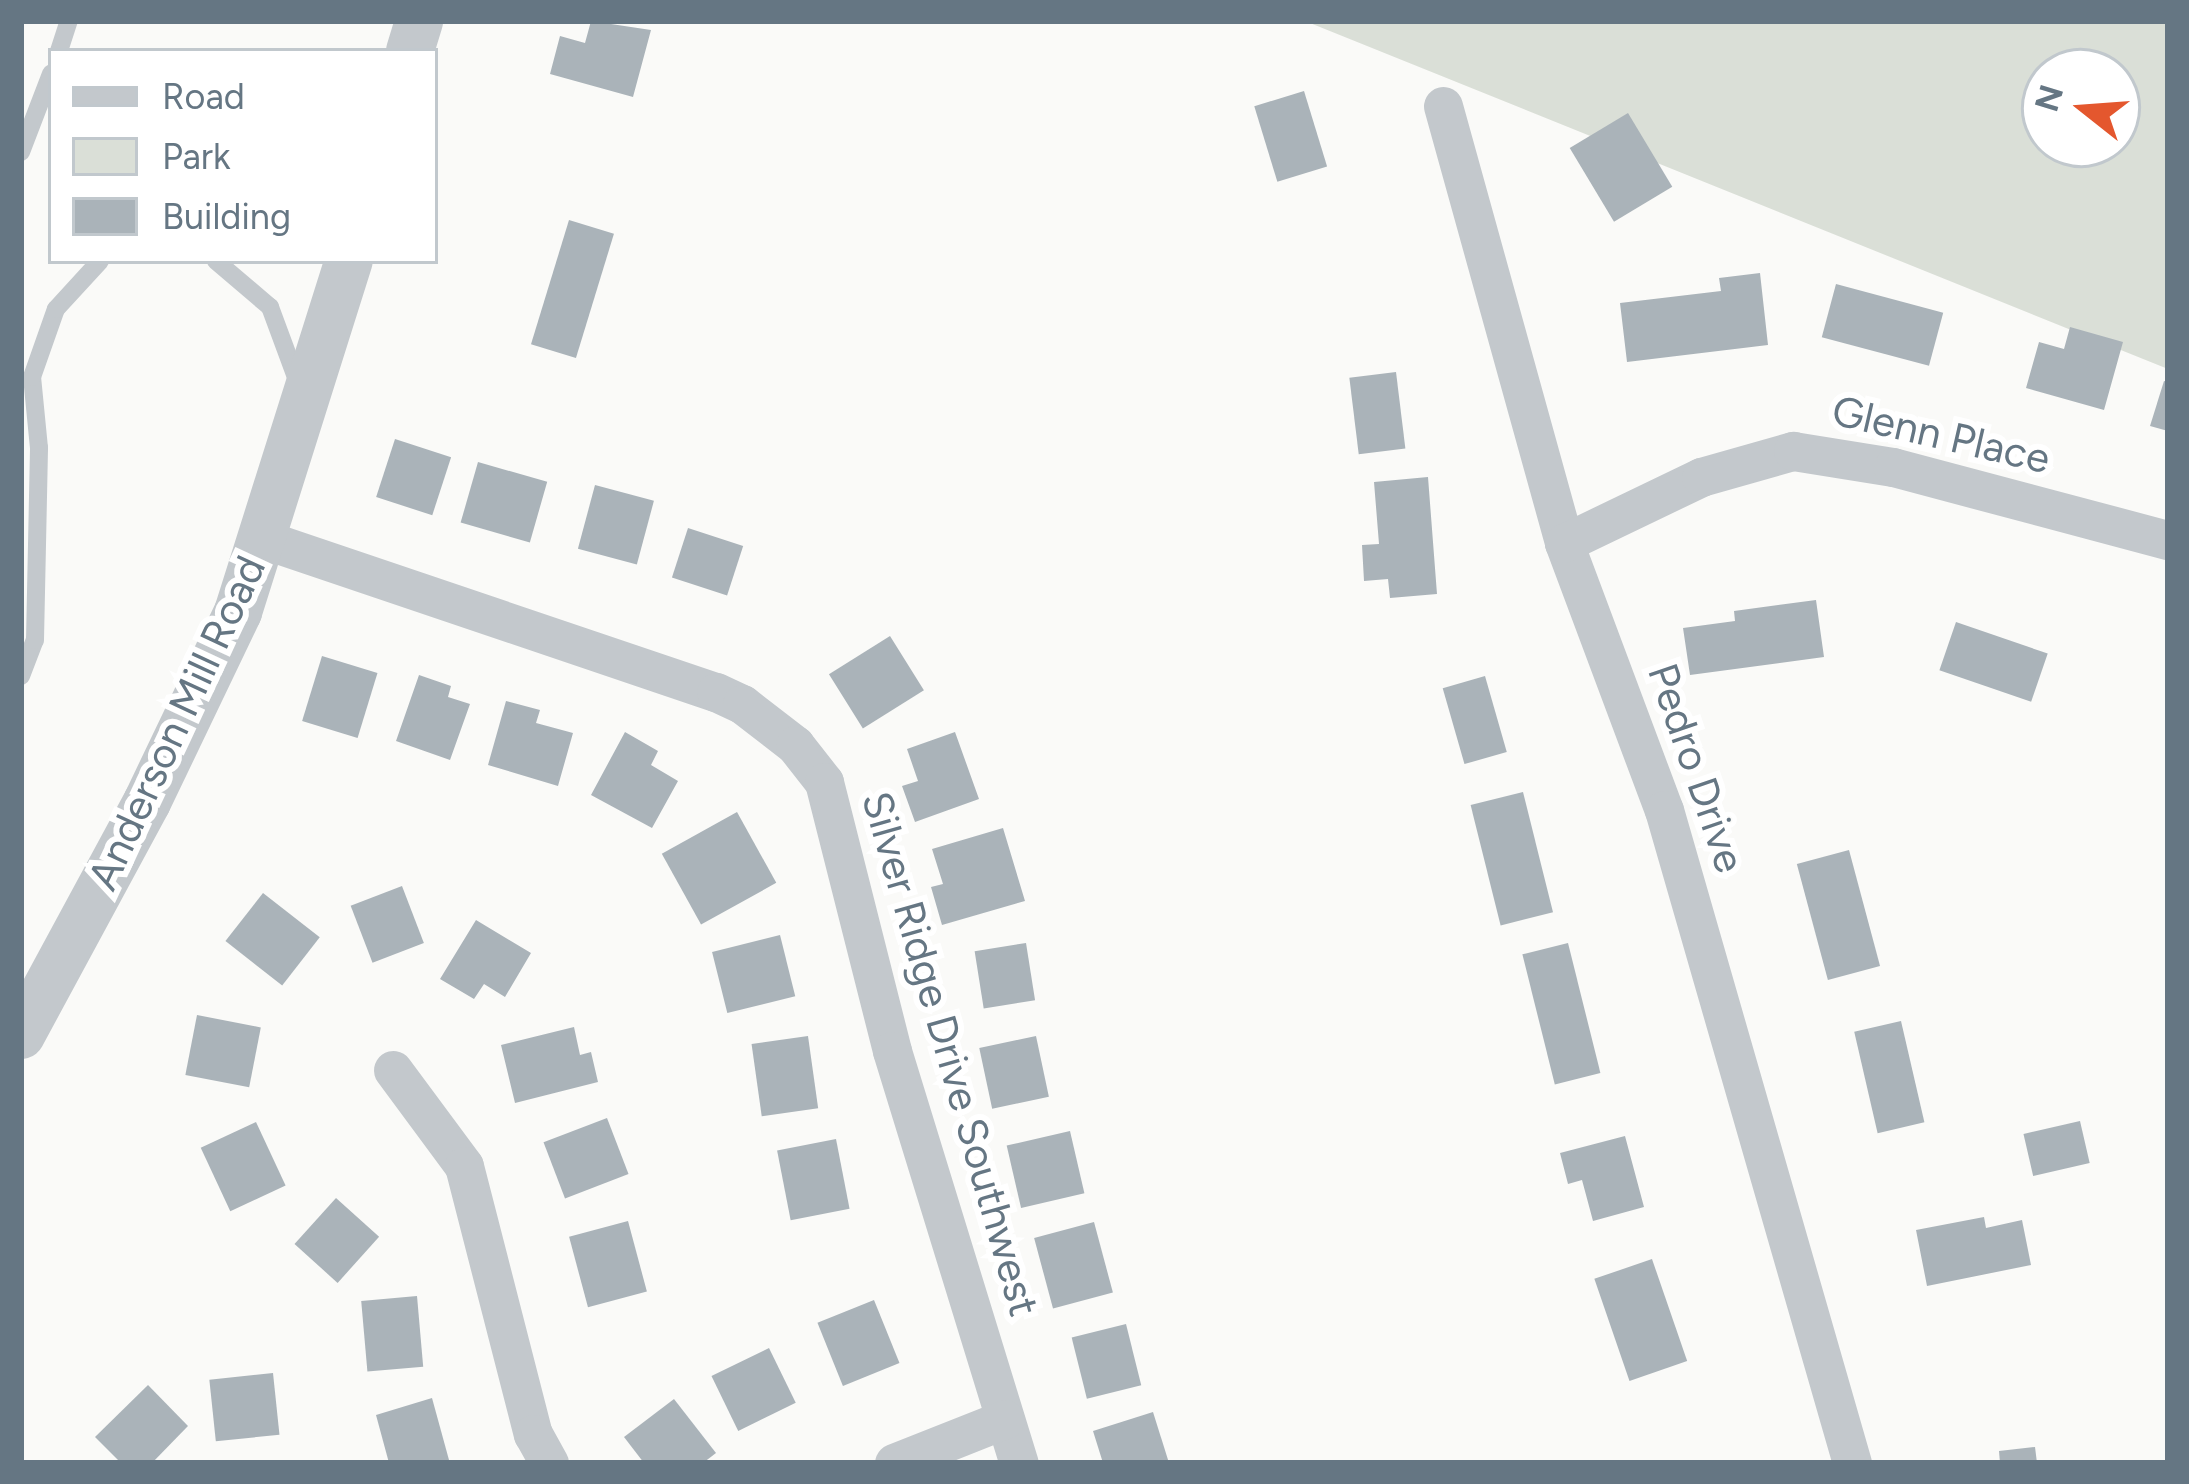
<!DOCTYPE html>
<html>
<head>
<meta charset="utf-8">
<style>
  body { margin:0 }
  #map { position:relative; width:2189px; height:1484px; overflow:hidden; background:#fafaf8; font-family:Figtree,sans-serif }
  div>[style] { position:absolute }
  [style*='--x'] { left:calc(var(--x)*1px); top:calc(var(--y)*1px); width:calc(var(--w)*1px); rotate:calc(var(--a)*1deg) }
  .green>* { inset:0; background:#dadfd7 }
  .building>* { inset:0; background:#aab3b9; transform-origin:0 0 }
  .service>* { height:18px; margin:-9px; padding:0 9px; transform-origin:9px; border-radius:9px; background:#c3c8cc }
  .minor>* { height:39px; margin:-19.5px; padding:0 19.5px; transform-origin:19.5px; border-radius:19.5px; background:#c3c8cc }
  .tertiary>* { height:48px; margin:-24px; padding:0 24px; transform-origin:24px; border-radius:24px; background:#c3c8cc }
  span { translate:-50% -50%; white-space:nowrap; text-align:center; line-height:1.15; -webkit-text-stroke:12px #fff; paint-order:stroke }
  .street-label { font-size:42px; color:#657683 }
  .frame { position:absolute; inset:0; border:24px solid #657683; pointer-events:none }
  .legend { position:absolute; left:48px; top:48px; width:390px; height:216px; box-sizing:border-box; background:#fff; border:3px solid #c1c8cd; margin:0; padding:15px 21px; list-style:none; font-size:36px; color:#657683 }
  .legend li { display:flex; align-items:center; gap:24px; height:60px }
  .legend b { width:60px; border:3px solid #c1c8cd }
  .north { position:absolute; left:2021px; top:48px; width:120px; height:120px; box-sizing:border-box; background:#fff; border:3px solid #c1c8cd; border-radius:50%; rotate:287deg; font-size:33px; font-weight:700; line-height:48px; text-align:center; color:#657683 }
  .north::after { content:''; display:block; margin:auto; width:42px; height:54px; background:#e4572e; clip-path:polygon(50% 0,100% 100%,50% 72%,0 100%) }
</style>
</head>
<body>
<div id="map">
  <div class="green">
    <i style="clip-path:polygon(evenodd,1305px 21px,2168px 21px,2168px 369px,1305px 21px,2045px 72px,2117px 72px,2117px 144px,2045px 144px,2045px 72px)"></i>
  </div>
  <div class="building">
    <i style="clip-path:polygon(591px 21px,651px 30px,633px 97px,550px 74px,560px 36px,585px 43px)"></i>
    <i style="left:1304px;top:91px;width:79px;height:52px;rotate:73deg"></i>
    <i style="left:1628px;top:113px;width:86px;height:68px;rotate:59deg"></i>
    <i style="left:569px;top:220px;width:47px;height:130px;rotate:17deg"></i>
    <i style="clip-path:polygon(1760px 273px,1768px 345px,1627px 362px,1620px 303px,1721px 291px,1719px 278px)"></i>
    <i style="left:1836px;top:284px;width:111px;height:55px;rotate:15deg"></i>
    <i style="clip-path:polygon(2070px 327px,2123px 342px,2104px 410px,2026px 388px,2039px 342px,2064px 349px)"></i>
    <i style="left:1396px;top:372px;width:77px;height:47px;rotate:83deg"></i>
    <i style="clip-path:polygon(2164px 381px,2168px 382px,2168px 431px,2150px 426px)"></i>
    <i style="left:395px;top:439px;width:59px;height:61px;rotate:18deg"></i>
    <i style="left:478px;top:462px;width:72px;height:63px;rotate:16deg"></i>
    <i style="clip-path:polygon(1428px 477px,1437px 594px,1390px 598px,1388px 579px,1364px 581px,1362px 545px,1379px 544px,1374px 482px)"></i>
    <i style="left:595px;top:485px;width:61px;height:66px;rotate:15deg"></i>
    <i style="left:688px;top:528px;width:58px;height:52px;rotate:18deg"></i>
    <i style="clip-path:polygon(1816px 600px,1824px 657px,1690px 675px,1683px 628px,1735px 621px,1734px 611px)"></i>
    <i style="left:1956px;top:622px;width:97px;height:51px;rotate:19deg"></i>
    <i style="left:890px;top:636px;width:64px;height:72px;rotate:58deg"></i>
    <i style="left:322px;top:656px;width:58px;height:68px;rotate:17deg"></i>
    <i style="clip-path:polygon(419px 675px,451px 686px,448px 697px,470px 704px,450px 760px,396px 741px)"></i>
    <i style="left:1485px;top:676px;width:79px;height:44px;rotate:74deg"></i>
    <i style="clip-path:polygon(506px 701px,540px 710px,536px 723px,573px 733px,558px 786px,488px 765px)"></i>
    <i style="clip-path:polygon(625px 732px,658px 751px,651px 765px,678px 781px,652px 828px,591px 795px)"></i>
    <i style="clip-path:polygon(955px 732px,979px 799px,915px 822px,902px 786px,918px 781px,907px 749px)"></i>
    <i style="left:1523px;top:792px;width:124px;height:54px;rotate:76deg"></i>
    <i style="left:737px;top:812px;width:81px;height:86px;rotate:61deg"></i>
    <i style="clip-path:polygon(1003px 828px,1025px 901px,942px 925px,931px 887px,943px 884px,932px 849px)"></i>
    <i style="left:1849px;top:850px;width:120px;height:54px;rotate:75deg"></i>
    <i style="left:402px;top:886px;width:61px;height:55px;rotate:69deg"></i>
    <i style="left:263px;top:893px;width:72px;height:61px;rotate:38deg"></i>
    <i style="clip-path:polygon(476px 920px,531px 953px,505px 997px,484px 984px,474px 999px,440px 979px)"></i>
    <i style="left:780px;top:935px;width:63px;height:70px;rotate:76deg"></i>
    <i style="left:1026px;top:943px;width:58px;height:52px;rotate:81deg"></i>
    <i style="left:1568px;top:943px;width:134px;height:47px;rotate:76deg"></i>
    <i style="left:197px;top:1015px;width:65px;height:61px;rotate:11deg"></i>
    <i style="left:1901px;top:1021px;width:104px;height:48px;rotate:77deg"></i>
    <i style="clip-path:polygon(574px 1027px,580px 1055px,591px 1052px,598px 1082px,515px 1103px,501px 1045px)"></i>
    <i style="left:808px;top:1036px;width:73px;height:57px;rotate:82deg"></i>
    <i style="left:1036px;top:1036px;width:62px;height:58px;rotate:78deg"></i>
    <i style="left:607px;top:1118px;width:60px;height:68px;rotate:69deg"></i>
    <i style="left:2080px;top:1121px;width:43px;height:58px;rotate:77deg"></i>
    <i style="left:256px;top:1122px;width:70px;height:61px;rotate:65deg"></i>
    <i style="left:1070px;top:1131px;width:64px;height:65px;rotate:77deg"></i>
    <i style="clip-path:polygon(1625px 1136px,1644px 1207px,1593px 1221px,1582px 1180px,1568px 1184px,1560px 1153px)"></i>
    <i style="left:836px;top:1139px;width:71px;height:60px;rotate:79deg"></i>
    <i style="left:336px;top:1198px;width:58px;height:62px;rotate:42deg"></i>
    <i style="clip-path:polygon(1984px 1217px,1986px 1228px,2022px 1220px,2031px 1265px,1927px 1286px,1916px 1230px)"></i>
    <i style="left:628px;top:1221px;width:73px;height:61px;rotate:75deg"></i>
    <i style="left:1094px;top:1222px;width:73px;height:62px;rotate:75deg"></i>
    <i style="left:1652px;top:1259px;width:108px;height:61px;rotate:71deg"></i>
    <i style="left:417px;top:1296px;width:71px;height:56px;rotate:85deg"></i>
    <i style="left:874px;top:1300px;width:68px;height:61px;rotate:68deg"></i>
    <i style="left:1126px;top:1324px;width:63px;height:56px;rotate:76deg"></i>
    <i style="left:769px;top:1348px;width:61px;height:64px;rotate:64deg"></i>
    <i style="left:273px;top:1373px;width:62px;height:64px;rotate:84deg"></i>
    <i style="clip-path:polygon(148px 1385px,188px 1426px,152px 1463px,121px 1463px,95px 1437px)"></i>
    <i style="clip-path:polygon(432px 1398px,449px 1460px,389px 1463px,376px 1415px)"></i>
    <i style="clip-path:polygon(674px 1399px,716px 1453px,703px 1463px,644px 1463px,624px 1437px)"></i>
    <i style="clip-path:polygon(1153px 1412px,1169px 1463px,1103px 1463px,1093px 1431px)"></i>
    <i style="clip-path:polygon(2035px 1447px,2037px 1463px,2000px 1463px,1999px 1451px)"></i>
  </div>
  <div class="service">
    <i style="--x:59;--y:51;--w:32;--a:-72"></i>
    <i style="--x:21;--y:152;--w:84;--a:-69"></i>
    <i style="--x:216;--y:261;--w:71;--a:40.4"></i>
    <i style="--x:270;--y:307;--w:86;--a:69.7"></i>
    <i style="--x:21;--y:676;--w:39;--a:-69"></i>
    <i style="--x:35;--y:640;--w:192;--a:-88.8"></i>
    <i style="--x:39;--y:448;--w:71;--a:-95.6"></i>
    <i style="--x:32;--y:377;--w:72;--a:-70.6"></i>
    <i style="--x:56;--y:309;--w:65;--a:-47.5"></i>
  </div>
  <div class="minor">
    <i style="--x:1443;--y:106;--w:453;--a:74.5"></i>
    <i style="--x:1564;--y:543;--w:285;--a:69.5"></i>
    <i style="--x:1664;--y:810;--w:680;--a:73.94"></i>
    <i style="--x:263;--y:539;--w:478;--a:18.7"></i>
    <i style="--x:716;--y:692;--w:29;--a:25"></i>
    <i style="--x:742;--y:704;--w:67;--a:37.7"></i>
    <i style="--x:795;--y:745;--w:47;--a:51.9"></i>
    <i style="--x:824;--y:782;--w:277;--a:75.8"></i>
    <i style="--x:892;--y:1051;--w:431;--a:72.9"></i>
    <i style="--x:1564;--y:543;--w:152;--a:-25.7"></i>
    <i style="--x:1701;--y:477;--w:96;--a:-15.8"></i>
    <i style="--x:1793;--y:451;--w:101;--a:9.1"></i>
    <i style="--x:1893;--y:467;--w:285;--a:14.9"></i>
    <i style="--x:393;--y:1070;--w:119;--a:53.5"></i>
    <i style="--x:464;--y:1166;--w:277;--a:75.6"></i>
    <i style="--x:533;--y:1434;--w:33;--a:61"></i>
    <i style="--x:894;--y:1463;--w:119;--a:-21.6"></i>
  </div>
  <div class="tertiary">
    <i style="--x:410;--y:51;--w:31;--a:-73"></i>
    <i style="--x:21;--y:1035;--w:265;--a:-61.6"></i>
    <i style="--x:147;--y:802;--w:211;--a:-64.4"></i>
    <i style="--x:238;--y:612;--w:368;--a:-72.5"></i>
  </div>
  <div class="street-label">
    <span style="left:1941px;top:435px;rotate:13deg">Glenn Place</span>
    <span style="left:177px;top:723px;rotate:-65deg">Anderson Mill Road</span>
    <span style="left:1696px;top:768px;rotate:71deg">Pedro Drive</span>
    <span style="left:950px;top:1054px;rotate:74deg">Silver Ridge Drive Southwest</span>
  </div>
  <div class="frame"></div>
  <ul class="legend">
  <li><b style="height:15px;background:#c3c8cc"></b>Road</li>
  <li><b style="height:33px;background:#dadfd7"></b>Park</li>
  <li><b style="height:33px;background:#aab3b9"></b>Building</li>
  </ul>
  <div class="north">N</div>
</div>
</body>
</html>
